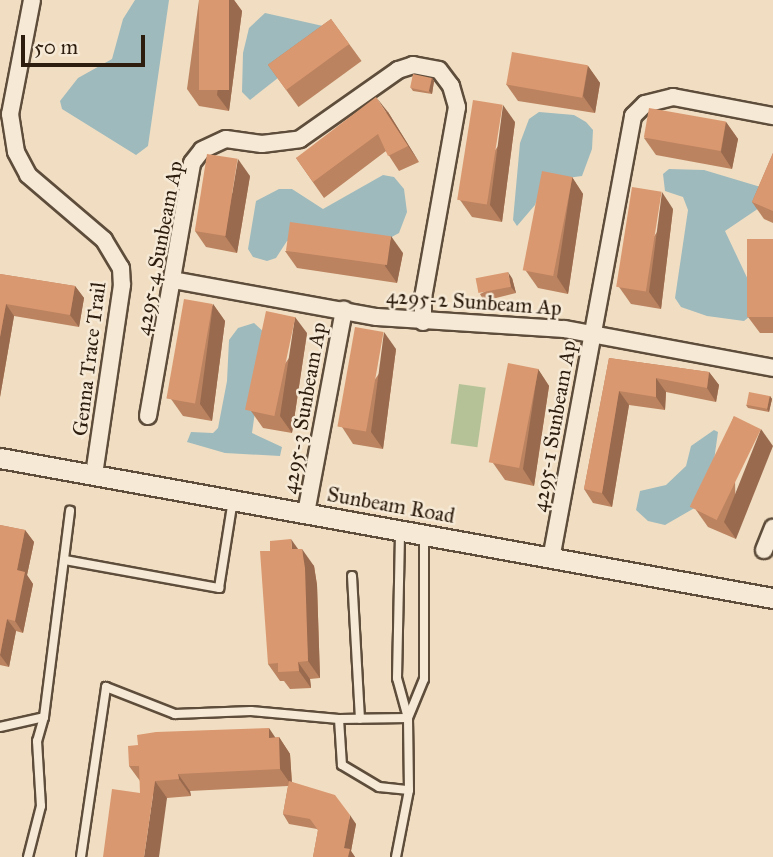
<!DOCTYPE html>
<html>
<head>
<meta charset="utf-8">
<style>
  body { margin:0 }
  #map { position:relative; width:773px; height:857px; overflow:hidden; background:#f1dec2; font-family:"IM FELL Great Primer",serif }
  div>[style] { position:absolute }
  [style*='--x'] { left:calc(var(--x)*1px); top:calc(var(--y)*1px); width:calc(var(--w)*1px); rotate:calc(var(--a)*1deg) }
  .green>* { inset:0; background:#b5c297; transform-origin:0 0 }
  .water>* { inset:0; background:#9ebabd }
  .roads { filter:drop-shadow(2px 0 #5e4d3b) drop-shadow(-2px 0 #5e4d3b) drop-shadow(0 2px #5e4d3b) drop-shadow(0 -2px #5e4d3b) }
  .service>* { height:8px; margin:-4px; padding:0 4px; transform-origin:4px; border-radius:4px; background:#f6ead7 }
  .minor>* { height:16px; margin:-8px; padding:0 8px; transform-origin:8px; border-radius:8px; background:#f6ead7 }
  .tertiary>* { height:19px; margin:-9.5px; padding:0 9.5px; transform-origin:9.5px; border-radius:9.5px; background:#f6ead7 }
  .wall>* { inset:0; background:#bb8360; transform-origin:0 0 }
  .shaded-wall>* { inset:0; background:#996a4e }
  .building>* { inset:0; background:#da9870; transform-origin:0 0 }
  span { translate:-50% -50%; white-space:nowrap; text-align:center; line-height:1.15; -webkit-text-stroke:5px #f6ead7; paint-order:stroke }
  .street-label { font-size:21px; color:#2d1d0e }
  .scale { position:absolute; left:21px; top:35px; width:124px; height:32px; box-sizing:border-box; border:4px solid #2d1d0e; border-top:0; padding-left:9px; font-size:21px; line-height:24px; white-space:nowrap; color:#2d1d0e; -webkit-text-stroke:5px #f6ead7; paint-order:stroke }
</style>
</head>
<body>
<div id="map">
  <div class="green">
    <i style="left:459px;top:384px;width:27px;height:60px;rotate:8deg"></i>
  </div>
  <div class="water">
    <i style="clip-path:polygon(135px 0,169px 0,148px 146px,136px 155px,62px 109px,60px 101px,78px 78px,112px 59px,123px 19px)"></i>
    <i style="clip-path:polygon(265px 13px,323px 26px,325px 41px,250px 100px,242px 92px,243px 53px,249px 28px)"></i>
    <i style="clip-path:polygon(539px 112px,574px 115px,586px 122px,593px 130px,592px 149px,582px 176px,544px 181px,535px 205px,517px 226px,513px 220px,520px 143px,529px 119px)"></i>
    <i style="clip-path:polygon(669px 169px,704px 170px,764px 188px,762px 206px,725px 231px,751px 286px,749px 317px,744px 321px,707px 316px,681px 307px,675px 298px,688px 210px,683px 197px,665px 191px,663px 174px)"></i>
    <i style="clip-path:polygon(383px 175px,394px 177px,404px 189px,407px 212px,399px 233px,388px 239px,287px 241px,276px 258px,267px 261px,253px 257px,248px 249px,256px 201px,279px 189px,292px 189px,323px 209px)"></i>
    <i style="clip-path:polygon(254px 323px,266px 334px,252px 433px,282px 447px,280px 456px,225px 453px,187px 442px,191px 432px,213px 433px,218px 428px,227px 381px,229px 340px,238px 328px)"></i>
    <i style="clip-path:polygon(714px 430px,718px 432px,712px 475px,698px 506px,665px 525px,648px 521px,636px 510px,640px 491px,666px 485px,686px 466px,691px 446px)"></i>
  </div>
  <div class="roads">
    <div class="service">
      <i style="--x:65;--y:560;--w:157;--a:10.3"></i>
      <i style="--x:219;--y:588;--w:89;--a:-81"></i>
      <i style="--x:352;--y:576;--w:143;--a:86.8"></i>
      <i style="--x:44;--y:717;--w:208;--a:-82.8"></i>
      <i style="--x:408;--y:718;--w:42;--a:-67.7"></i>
      <i style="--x:424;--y:679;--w:143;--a:-90"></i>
      <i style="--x:339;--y:719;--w:46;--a:86.3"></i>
      <i style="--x:342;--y:765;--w:43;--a:30.7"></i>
      <i style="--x:379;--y:787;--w:30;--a:6"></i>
      <i style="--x:0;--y:727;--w:45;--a:-12.8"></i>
      <i style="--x:44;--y:717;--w:25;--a:106"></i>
      <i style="--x:37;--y:741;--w:65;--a:86.5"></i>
      <i style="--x:41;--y:806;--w:53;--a:104.3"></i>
      <i style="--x:81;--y:857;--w:172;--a:-81.6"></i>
      <i style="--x:106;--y:687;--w:74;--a:21.4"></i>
      <i style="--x:175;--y:714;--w:76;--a:-2.3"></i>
      <i style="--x:251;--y:711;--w:88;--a:5.2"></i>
      <i style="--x:339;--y:719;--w:69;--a:-0.8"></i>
      <i style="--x:396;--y:857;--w:68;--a:-79"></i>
      <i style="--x:409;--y:790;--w:72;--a:-90.8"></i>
      <i style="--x:408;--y:718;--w:41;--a:-105.4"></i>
      <i style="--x:397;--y:678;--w:148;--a:-88.8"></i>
    </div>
    <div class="minor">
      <i style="--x:32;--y:0;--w:116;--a:100.9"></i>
      <i style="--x:10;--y:114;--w:38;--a:81"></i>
      <i style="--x:16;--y:152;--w:26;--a:62"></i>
      <i style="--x:28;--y:175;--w:100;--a:40.5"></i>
      <i style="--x:104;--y:240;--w:33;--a:59"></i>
      <i style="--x:121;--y:268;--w:17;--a:87"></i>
      <i style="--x:122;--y:285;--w:191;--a:98.4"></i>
      <i style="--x:173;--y:280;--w:207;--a:10.3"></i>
      <i style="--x:377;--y:317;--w:188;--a:3.7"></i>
      <i style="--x:565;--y:329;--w:212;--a:10.6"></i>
      <i style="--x:148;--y:416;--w:257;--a:-80.1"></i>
      <i style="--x:192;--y:163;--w:16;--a:-52"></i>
      <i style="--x:202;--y:150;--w:26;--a:-25"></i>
      <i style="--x:226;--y:139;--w:36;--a:8"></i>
      <i style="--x:262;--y:144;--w:38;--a:-7"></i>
      <i style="--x:300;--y:139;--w:120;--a:-35.1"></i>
      <i style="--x:398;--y:70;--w:16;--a:-18"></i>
      <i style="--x:413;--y:65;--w:26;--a:11"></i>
      <i style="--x:439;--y:70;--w:20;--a:53"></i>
      <i style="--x:451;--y:86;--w:22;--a:74"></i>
      <i style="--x:457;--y:107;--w:193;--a:100.1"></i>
      <i style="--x:423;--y:297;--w:25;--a:90"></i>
      <i style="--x:306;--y:513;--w:207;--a:-79.4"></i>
      <i style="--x:764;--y:550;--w:24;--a:-68"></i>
      <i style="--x:551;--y:559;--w:451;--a:-79.5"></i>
      <i style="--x:633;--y:116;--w:17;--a:-45"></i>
      <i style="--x:645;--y:104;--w:29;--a:-14"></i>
      <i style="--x:673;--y:97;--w:102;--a:10.8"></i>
    </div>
    <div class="tertiary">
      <i style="--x:0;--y:458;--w:786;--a:10.27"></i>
    </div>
  </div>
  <div class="wall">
    <i style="clip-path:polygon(199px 0,234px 0,242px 11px,229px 111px,199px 106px,187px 89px)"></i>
    <i style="left:331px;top:19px;width:52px;height:78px;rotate:54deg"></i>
    <i style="clip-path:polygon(588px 66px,600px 83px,595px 113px,518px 101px,506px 84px)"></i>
    <i style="clip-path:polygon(432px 78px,434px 81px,432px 94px,413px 91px,411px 88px)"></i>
    <i style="clip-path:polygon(388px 112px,419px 162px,399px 171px,386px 151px,324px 198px,296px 158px)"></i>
    <i style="clip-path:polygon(515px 122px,502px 222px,472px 217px,460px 200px)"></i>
    <i style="clip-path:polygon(726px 122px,738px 139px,732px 169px,656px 155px,644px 138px)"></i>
    <i style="clip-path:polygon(773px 153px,773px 223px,764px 219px,752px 202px)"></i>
    <i style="clip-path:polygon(250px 176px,237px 253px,206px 247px,195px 231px)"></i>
    <i style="clip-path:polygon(572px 177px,583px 194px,568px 294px,538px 288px,526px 271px)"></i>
    <i style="clip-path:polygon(673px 209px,661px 309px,631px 304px,619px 287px)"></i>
    <i style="clip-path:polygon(773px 239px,773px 333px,760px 333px,748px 317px)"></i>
    <i style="clip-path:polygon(285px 251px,403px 253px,397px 283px,297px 268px)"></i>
    <i style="clip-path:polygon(0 274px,75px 286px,84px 298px,79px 327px,14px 316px,0 397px)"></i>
    <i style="clip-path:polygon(512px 278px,516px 293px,484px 301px,480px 294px)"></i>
    <i style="clip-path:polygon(213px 304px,225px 321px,212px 421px,183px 416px,171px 399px)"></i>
    <i style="clip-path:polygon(307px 333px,292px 433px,263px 428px,251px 411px)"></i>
    <i style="clip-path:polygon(396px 349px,383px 449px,353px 444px,342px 427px)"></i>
    <i style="clip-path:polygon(609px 358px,709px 372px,719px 385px,716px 402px,666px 392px,665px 410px,629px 405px,612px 507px,593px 503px,584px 489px)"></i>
    <i style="clip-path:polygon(538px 369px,549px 386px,534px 486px,505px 480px,493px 463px)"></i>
    <i style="clip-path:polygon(770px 396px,772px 399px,769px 412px,748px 408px,746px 405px)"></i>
    <i style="clip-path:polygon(734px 416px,736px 539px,708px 527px,696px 510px)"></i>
    <i style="clip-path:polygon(0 525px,25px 530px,34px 542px,27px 575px,33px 584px,23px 633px,16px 631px,9px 667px,0 665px)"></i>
    <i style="clip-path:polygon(298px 549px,314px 566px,317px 585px,320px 678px,310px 679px,311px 688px,290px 689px,284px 681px,280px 681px,268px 664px)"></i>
    <i style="clip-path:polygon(279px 737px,290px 754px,292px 782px,356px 824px,351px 851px,355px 857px,313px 857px,318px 830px,317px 829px,289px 824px,283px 814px,288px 786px,190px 791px,191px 796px,167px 798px,140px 793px,140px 781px,129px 766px)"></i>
  </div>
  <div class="shaded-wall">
    <i style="clip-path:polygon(229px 0,234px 0,242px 11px,229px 111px,217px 95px)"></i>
    <i style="clip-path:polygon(588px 66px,600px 83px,595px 113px,583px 96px)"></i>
    <i style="clip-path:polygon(432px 78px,434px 81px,432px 94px,429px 91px)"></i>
    <i style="clip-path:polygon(376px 97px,388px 112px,419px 162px,408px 146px)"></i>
    <i style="clip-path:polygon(503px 105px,515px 122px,502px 222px,490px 205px)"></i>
    <i style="clip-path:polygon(726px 122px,738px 139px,732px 169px,721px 152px)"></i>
    <i style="clip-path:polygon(238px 159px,250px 176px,237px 253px,225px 236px)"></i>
    <i style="clip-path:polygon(572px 177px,583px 194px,568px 294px,557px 277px)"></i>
    <i style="clip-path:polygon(662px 192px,673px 209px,661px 309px,649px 292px)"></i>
    <i style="clip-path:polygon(391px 236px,403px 253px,397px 283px,385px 266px)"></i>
    <i style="clip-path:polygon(508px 272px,512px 278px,516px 293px,511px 287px)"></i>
    <i style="clip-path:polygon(75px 286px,84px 298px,79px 327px,70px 315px)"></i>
    <i style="clip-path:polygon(6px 304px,14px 316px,0 397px,0 337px)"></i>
    <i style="clip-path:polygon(213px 304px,225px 321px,212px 421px,200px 404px)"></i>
    <i style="clip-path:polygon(295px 317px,307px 333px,292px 433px,280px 416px)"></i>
    <i style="clip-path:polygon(384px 332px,396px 349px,383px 449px,371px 432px)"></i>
    <i style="clip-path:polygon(538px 369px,549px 386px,534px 486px,523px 469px)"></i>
    <i style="clip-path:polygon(709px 372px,719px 385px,716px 402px,707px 388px)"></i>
    <i style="clip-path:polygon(656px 378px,666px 392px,665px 410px,656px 397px)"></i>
    <i style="clip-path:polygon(619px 391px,629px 405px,612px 507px,602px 493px)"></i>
    <i style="clip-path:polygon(770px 396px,772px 399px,769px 412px,767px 409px)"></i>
    <i style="clip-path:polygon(761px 429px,773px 446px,736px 539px,724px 522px)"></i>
    <i style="clip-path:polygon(25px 530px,34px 542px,27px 575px,33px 584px,23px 633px,15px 621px,17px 570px)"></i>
    <i style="clip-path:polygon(291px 539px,303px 556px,292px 549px)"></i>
    <i style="clip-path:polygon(302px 549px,314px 566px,317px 585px,320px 678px,308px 661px)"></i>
    <i style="clip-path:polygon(7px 619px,16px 631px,9px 667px,0 655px)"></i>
    <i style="clip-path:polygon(298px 662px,310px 679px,311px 688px,299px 671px)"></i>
    <i style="clip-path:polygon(269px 728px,279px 743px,279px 737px,290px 754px,292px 786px,280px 769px,269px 738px)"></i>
    <i style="clip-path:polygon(178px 774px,190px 791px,191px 796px,179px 779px)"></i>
    <i style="clip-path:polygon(155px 781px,167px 798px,159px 857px,144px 857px)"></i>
    <i style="clip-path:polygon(350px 815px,356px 824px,351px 851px,355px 857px,348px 857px,344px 848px)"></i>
  </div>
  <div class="building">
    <i style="left:199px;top:0;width:30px;height:90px"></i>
    <i style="left:331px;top:19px;width:31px;height:78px;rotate:54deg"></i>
    <i style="left:512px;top:52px;width:77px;height:33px;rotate:10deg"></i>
    <i style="left:413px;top:74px;width:19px;height:14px;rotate:12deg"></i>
    <i style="clip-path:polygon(376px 97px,408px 146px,388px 156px,378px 134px,313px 182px,296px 158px)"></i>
    <i style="left:473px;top:100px;width:30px;height:101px;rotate:9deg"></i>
    <i style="left:649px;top:108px;width:78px;height:30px;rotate:10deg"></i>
    <i style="clip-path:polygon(773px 153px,773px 211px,752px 202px)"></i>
    <i style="left:207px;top:154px;width:31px;height:78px;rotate:9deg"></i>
    <i style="left:542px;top:171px;width:31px;height:101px;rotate:11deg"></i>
    <i style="left:632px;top:187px;width:30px;height:101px;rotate:9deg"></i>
    <i style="left:290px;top:222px;width:102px;height:29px;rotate:8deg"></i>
    <i style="left:747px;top:239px;width:26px;height:78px"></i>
    <i style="left:508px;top:272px;width:15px;height:33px;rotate:79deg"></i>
    <i style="clip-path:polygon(0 274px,75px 286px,70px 315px,6px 304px,0 337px)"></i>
    <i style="left:184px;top:299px;width:29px;height:101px;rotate:10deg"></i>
    <i style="left:266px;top:311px;width:30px;height:101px;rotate:12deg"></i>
    <i style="left:355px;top:327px;width:29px;height:101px;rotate:10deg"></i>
    <i style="clip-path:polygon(609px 358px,709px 372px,707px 388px,656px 378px,656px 397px,619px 391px,602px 493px,584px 489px)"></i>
    <i style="left:508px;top:363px;width:31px;height:101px;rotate:11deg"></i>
    <i style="left:749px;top:392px;width:21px;height:13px;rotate:11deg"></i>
    <i style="left:734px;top:416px;width:30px;height:101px;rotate:26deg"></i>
    <i style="clip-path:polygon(0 525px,25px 530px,17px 570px,25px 572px,15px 621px,7px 619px,0 655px)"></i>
    <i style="clip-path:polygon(291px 539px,292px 549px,302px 549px,305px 568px,308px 661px,298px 662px,299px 671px,278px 672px,278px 663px,268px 664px,260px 551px,270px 551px,270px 541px)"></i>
    <i style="clip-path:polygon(269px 728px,269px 738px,279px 737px,280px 769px,178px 774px,179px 779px,155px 781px,144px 857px,103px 857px,112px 789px,140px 793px,139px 766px,129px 766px,128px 746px,138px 745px,137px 735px,156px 732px)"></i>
    <i style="clip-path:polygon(289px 781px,335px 795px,350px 815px,344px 848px,350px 849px,348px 857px,313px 857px,318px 830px,310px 819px,283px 814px)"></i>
  </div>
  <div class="street-label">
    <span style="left:159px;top:248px;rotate:-79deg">4295-4 Sunbeam Ap</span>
    <span style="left:474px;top:302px;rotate:4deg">4295-2 Sunbeam Ap</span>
    <span style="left:89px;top:359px;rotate:-83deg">Genna Trace Trail</span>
    <span style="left:304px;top:408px;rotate:-80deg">4295-3 Sunbeam Ap</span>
    <span style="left:554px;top:426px;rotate:-80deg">4295-1 Sunbeam Ap</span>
    <span style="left:391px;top:505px;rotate:10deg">Sunbeam Road</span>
  </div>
  <div class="scale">50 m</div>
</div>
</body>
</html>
